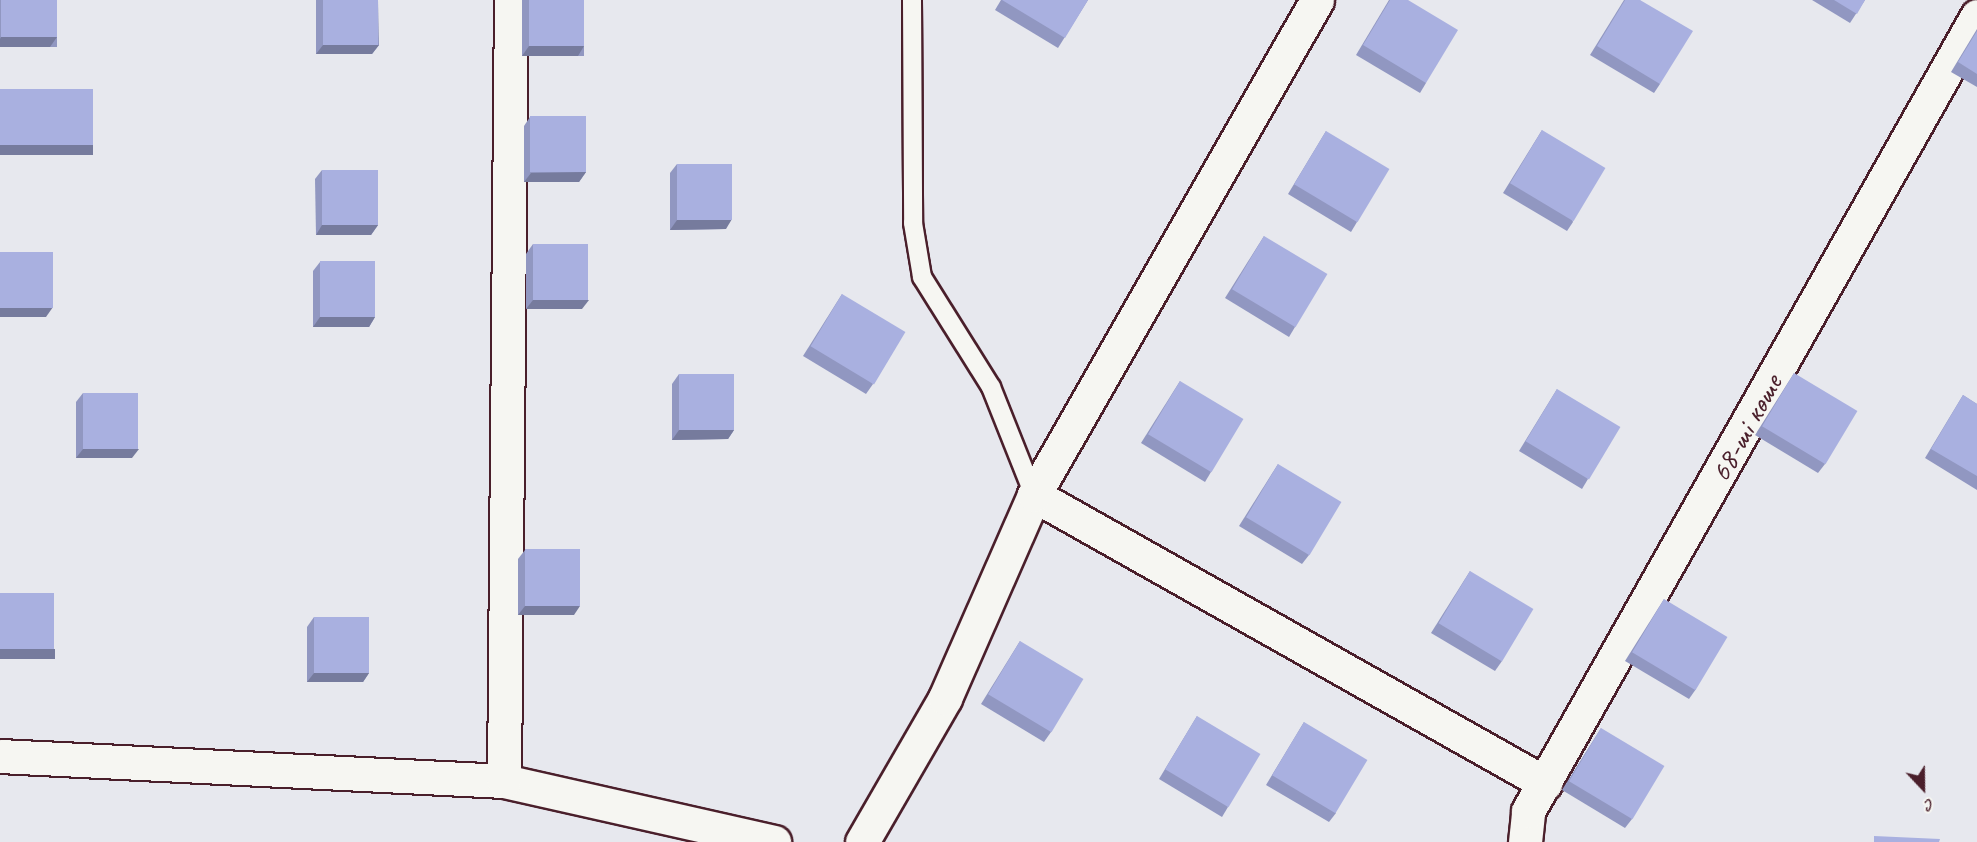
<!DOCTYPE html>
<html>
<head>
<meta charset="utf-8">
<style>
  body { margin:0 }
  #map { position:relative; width:1977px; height:842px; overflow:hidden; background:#e7e8ee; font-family:Caveat,sans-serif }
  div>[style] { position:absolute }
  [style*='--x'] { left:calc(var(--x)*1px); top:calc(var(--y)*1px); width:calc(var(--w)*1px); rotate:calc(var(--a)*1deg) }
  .roads { filter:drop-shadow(2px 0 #4a1f2b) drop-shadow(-2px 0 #4a1f2b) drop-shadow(0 2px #4a1f2b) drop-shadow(0 -2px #4a1f2b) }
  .service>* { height:18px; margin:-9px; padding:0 9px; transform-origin:9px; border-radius:9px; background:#f6f6f2 }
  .minor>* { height:33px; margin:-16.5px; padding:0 16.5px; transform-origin:16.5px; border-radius:16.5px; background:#f6f6f2 }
  .wall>* { inset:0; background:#9197c1; transform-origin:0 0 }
  .shaded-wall>* { inset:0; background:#767b9d; transform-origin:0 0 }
  .building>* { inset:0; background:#a9b0e0; transform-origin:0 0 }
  span { translate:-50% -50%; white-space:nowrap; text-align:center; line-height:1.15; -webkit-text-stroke:4.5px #f6f6f2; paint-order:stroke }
  .street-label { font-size:30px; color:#4a1f2b }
  .north { position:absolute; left:1893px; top:758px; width:60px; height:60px; -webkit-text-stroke:4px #f6f6f2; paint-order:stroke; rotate:158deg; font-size:16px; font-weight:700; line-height:24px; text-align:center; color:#4a1f2b }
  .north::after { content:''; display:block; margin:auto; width:21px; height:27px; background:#4a1f2b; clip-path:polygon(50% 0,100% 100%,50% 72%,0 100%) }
</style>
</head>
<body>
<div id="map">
  <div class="roads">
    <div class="service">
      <i style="--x:912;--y:0;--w:223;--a:89.7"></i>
      <i style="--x:913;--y:223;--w:55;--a:80.5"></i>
      <i style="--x:922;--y:277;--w:130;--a:57.9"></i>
      <i style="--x:991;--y:387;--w:116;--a:68.3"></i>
    </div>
    <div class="minor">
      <i style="--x:1034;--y:495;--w:587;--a:29.41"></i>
      <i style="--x:0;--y:756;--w:505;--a:2.84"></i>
      <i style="--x:504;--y:781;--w:277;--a:12.7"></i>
      <i style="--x:504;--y:781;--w:781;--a:-89.49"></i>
      <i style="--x:862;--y:842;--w:166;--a:-60"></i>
      <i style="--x:945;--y:698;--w:222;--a:-66.3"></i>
      <i style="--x:1034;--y:495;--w:570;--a:-60.24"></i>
      <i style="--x:1525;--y:842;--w:31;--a:-84"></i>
      <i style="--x:1528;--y:811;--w:913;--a:-60.54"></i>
    </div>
  </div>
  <div class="wall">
    <i style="left:0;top:0;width:57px;height:47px"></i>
    <i style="clip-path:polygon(316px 0,378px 0,379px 45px,372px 54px,316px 54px)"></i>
    <i style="left:522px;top:0;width:62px;height:56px"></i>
    <i style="clip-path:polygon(1001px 0,1088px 0,1058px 48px,995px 10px)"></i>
    <i style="clip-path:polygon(1389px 0,1408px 0,1426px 83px,1420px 93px,1356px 55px)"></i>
    <i style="clip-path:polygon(1624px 0,1640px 0,1660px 84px,1654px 93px,1590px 55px)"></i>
    <i style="clip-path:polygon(1812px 0,1865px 0,1850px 23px)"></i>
    <i style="clip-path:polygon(1977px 29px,1977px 87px,1951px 72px)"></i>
    <i style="clip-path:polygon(530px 117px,586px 172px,579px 182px,524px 182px,524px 126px)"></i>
    <i style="clip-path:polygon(1542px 130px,1573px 222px,1567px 231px,1503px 193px)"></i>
    <i style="clip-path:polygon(1326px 131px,1357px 222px,1351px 232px,1288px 194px)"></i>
    <i style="clip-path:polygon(677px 164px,726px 229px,670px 230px,670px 173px)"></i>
    <i style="clip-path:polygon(322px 170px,378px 225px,371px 235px,316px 235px,315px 179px)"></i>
    <i style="clip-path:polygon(1264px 236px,1295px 327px,1289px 337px,1225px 298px)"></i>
    <i style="clip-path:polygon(533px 244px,582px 309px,526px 309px,526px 254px)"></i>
    <i style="clip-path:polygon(320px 262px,375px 317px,369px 327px,313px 327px,313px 271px)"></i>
    <i style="clip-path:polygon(842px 294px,873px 384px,866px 394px,803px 356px)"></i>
    <i style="clip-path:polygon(1794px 373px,1825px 464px,1818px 473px,1755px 435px)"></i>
    <i style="clip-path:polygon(679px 374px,734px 430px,728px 439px,672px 440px,672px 384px)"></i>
    <i style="clip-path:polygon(1180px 381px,1211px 472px,1205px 482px,1141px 443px)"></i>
    <i style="clip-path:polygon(1557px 389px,1588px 479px,1582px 489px,1519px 451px)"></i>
    <i style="clip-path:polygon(83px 393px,132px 458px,76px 458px,76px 402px)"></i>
    <i style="clip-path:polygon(1963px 395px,1977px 404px,1977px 490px,1925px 458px)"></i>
    <i style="clip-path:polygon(1278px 464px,1309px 555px,1302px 564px,1239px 526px)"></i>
    <i style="clip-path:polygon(525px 550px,574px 615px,518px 615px,518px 559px)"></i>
    <i style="clip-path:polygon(1470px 571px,1502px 661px,1495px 671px,1431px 633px)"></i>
    <i style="clip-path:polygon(1664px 599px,1696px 689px,1689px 699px,1625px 661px)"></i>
    <i style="clip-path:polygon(314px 617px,369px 673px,363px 682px,307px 682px,307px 627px)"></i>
    <i style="clip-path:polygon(1020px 641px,1051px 732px,1044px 742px,981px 704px)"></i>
    <i style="clip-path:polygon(1197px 716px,1228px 807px,1222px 817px,1159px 779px)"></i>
    <i style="clip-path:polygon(1304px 722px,1336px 813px,1329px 822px,1266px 785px)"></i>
    <i style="clip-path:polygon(1601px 728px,1632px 819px,1625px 828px,1562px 790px)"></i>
  </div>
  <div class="shaded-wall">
    <i style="clip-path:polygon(1px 37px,57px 37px,50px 47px,0 47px,0 39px)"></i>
    <i style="clip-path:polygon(323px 45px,379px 45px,372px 54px,316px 54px)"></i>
    <i style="clip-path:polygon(529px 46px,584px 46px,578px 56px,522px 56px)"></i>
    <i style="left:0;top:145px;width:93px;height:10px"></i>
    <i style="clip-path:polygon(586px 172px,579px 182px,524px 182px,531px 173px)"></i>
    <i style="clip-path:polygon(732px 219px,726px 229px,670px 230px,677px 220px)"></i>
    <i style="clip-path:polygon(322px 225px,378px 225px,371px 235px,316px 235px)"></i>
    <i style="clip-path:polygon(533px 300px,589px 300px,582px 309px,526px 309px)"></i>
    <i style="clip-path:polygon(53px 307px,46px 317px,0 317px,0 308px)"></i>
    <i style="clip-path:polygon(320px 317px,375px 317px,369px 327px,313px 327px)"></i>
    <i style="clip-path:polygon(679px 430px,734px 430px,728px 439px,672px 440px)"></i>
    <i style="clip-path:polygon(83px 449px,139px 449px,132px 458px,76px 458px)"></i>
    <i style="clip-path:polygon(525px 606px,580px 606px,574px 615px,518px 615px)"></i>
    <i style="left:0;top:649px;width:55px;height:10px"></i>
    <i style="clip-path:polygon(314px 673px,369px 673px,363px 682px,307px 682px)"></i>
  </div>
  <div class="building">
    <i style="left:1px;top:0;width:56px;height:37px"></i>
    <i style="left:323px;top:0;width:55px;height:45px"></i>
    <i style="left:529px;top:0;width:55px;height:46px"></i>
    <i style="clip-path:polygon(1002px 0,1088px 0,1065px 38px)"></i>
    <i style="clip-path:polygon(1390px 0,1408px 0,1458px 30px,1426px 83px,1363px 45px)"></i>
    <i style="clip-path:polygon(1625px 0,1640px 0,1693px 31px,1660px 84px,1597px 46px)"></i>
    <i style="clip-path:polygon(1834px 0,1865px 0,1857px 14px)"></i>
    <i style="clip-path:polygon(1977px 31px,1977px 74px,1958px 62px)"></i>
    <i style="left:0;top:89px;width:93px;height:56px"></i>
    <i style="left:586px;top:116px;width:56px;height:56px;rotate:90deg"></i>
    <i style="left:1542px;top:130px;width:74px;height:62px;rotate:31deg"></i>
    <i style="left:1326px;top:131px;width:74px;height:62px;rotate:31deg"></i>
    <i style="left:677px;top:164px;width:55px;height:56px"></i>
    <i style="left:322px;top:170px;width:56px;height:55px"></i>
    <i style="left:1264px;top:236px;width:74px;height:62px;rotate:31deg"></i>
    <i style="left:533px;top:244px;width:55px;height:56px"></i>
    <i style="left:0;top:252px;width:53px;height:56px"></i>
    <i style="left:375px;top:261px;width:56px;height:55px;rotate:90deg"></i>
    <i style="left:842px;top:294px;width:74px;height:61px;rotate:31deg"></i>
    <i style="left:1794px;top:373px;width:74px;height:62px;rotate:31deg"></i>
    <i style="left:679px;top:374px;width:55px;height:56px"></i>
    <i style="left:1180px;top:381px;width:74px;height:62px;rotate:31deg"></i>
    <i style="left:1557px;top:389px;width:74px;height:61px;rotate:31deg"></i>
    <i style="left:83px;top:393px;width:55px;height:56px"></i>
    <i style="clip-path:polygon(1963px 395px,1977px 404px,1977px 476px,1931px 449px)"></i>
    <i style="left:1278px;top:464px;width:74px;height:62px;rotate:31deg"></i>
    <i style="left:580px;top:549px;width:57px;height:55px;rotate:90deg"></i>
    <i style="left:1470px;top:571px;width:74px;height:61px;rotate:31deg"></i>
    <i style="left:0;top:593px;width:54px;height:56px"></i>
    <i style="left:1664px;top:599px;width:74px;height:62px;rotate:31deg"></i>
    <i style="left:314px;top:617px;width:55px;height:56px"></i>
    <i style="left:1020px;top:641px;width:74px;height:62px;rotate:31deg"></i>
    <i style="left:1197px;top:716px;width:74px;height:62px;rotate:31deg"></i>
    <i style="left:1304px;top:722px;width:74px;height:62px;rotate:31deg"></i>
    <i style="left:1601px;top:728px;width:74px;height:62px;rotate:31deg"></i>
    <i style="clip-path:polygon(1874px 836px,1940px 839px,1939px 842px,1874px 842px)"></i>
  </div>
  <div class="street-label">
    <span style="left:1746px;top:428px;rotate:-61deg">68-ші көше</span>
  </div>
  <div class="north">С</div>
</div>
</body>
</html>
